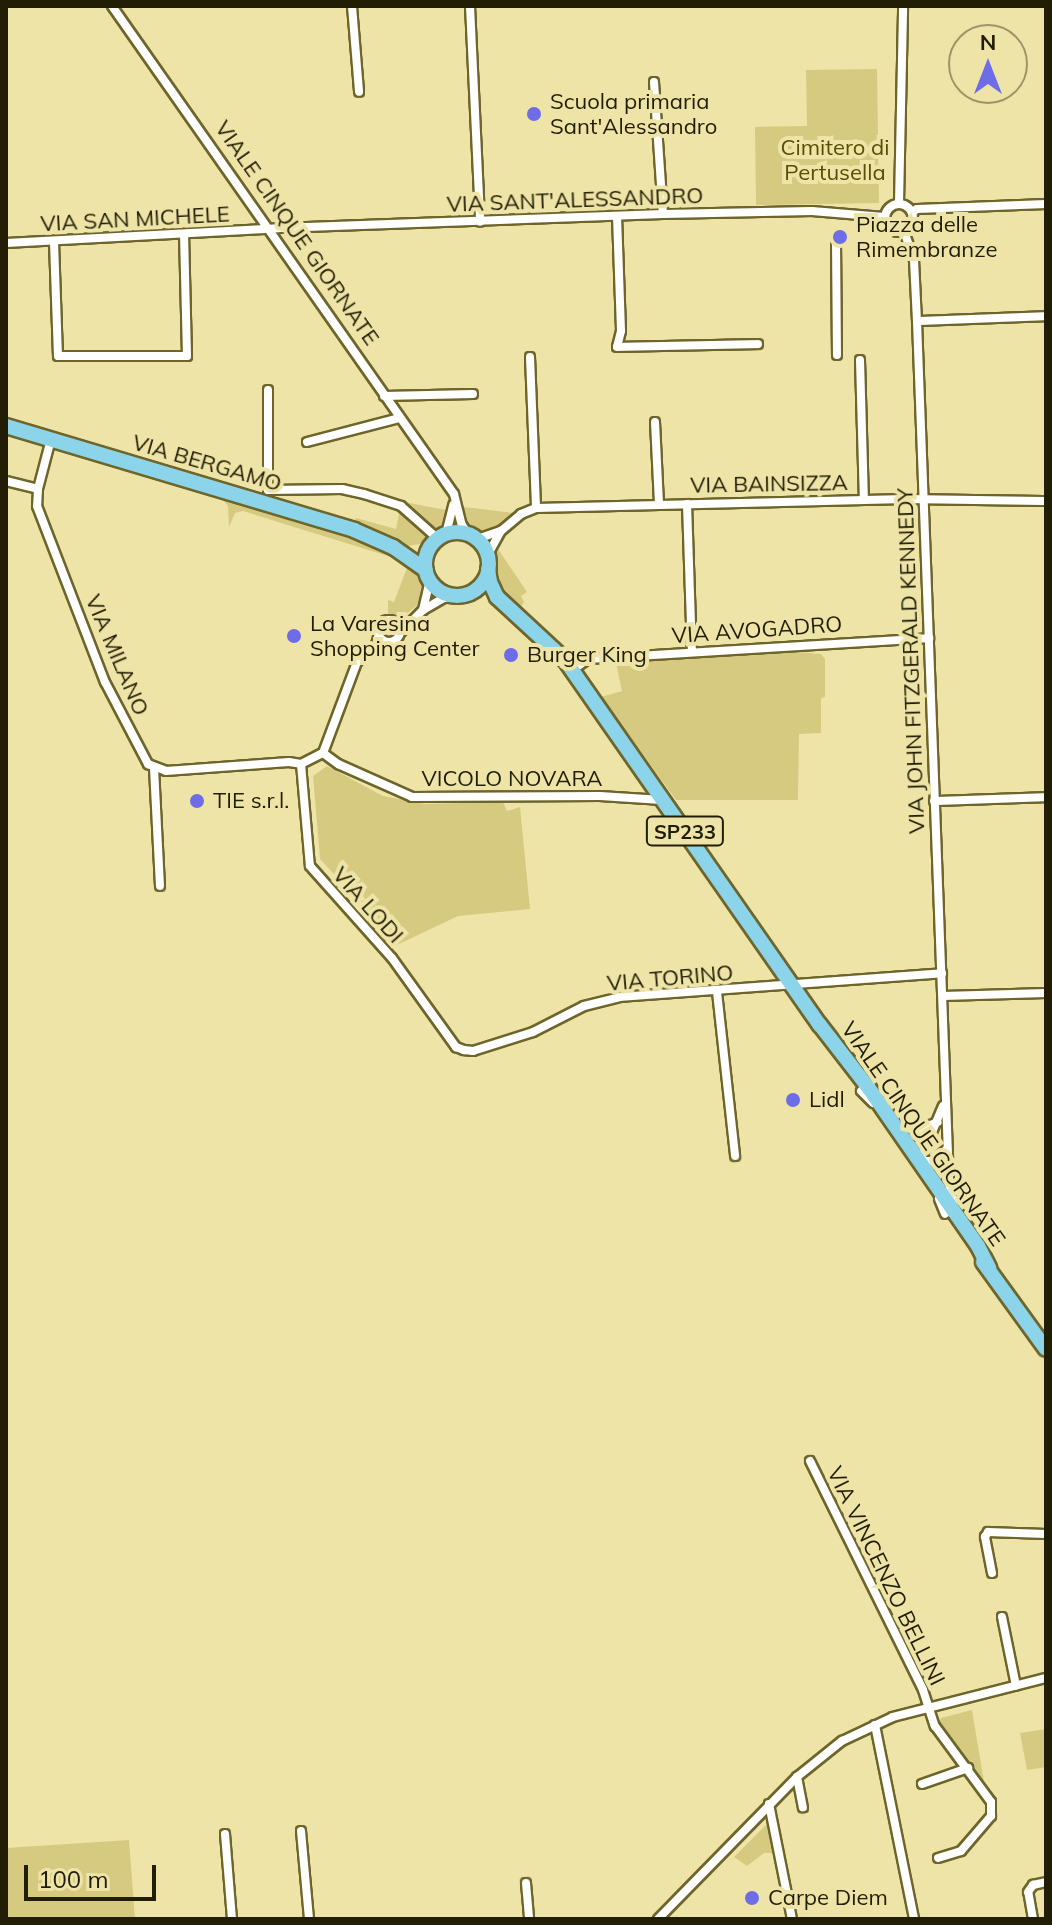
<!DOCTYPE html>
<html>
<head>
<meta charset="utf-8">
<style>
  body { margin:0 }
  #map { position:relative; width:1052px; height:1925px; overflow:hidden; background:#eee4a7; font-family:Mulish,sans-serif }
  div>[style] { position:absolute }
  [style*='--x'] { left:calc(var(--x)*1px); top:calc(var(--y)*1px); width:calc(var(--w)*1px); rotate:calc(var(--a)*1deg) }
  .green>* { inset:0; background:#d6ca81 }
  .roads { filter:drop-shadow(2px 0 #6e652b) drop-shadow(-2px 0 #6e652b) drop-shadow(0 2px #6e652b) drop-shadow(0 -2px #6e652b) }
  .street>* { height:8px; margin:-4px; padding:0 4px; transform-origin:4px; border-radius:4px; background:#fff }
  .street>.ring { margin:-4px; padding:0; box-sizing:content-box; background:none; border:8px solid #fff; border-radius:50% }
  .primary>* { height:14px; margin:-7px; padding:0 7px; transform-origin:7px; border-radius:7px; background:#8bd4e9 }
  .primary>.ring { margin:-7px; padding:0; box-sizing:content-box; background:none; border:14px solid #8bd4e9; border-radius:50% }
  .dots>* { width:22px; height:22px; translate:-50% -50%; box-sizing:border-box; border:4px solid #eee4a7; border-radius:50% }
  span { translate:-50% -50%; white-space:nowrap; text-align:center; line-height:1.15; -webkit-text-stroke:8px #eee4a7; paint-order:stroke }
  .shield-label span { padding:2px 6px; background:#eee4a7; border:2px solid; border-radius:6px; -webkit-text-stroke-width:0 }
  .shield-label { font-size:20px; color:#221e06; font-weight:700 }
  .poi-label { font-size:22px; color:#221e06 }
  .left { translate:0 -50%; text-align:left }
  .park-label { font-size:22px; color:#594e04 }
  .street-label { font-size:22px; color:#221e06 }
  .frame { position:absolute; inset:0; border:8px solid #221e06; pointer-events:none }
  .north { position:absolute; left:948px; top:24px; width:80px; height:80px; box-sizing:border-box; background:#eee4a7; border:2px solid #9c9567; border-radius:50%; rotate:0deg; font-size:22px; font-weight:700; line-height:32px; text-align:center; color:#221e06 }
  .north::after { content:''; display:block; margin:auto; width:28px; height:36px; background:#6f6ce7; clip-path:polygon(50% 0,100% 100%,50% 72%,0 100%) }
  .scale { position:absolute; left:24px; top:1865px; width:132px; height:36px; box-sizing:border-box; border:4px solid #221e06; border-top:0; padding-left:10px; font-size:24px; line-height:28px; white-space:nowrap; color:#221e06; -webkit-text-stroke:6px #eee4a7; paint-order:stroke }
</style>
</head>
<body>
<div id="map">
  <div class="green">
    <i style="clip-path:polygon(877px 69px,879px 203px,756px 205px,755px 127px,807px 126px,806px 70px)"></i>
    <i style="clip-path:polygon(219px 495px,352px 537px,390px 554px,419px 574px,424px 585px,422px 601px,404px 616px,388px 615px,388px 600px,394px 602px,407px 568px,391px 557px,243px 511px,235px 513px,229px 527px,228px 506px)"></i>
    <i style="clip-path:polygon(404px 502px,451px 511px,449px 518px,441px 529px,435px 529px)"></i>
    <i style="clip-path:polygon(464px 507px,515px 513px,490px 533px,480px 535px,466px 526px,461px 509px)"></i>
    <i style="clip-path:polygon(400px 509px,427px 534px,426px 543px,408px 546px,354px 523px,356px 518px,396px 529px)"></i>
    <i style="clip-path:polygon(496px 546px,527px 592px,521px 596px,524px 602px,519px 610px,497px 586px)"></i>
    <i style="clip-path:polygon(798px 652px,821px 654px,825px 659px,825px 697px,821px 698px,821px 733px,799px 734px,798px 800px,676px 800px,601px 697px,622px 691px,616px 663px)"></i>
    <i style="clip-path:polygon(327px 766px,383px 796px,425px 804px,503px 802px,507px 811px,520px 807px,530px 909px,458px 916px,399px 944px,320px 859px,313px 776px)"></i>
    <i style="clip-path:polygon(972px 1710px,984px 1782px,938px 1723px,941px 1718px)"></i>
    <i style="clip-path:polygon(1046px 1729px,1046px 1767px,1027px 1770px,1020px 1733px)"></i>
    <i style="clip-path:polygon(769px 1822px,775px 1853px,764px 1853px,747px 1866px,734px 1857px)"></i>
    <i style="clip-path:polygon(129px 1840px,135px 1919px,6px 1919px,6px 1848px)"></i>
  </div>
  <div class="roads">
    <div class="street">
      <i style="--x:112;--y:6;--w:596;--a:54.98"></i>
      <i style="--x:454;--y:494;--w:32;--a:76"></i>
      <i style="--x:462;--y:525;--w:11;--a:56"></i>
      <i style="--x:352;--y:6;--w:86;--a:85.3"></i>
      <i style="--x:470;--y:6;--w:216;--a:87.3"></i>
      <i style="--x:654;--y:82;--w:132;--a:86.1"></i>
      <i style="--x:899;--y:203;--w:197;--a:-88.8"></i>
      <i class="ring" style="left:885px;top:204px;width:20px;height:20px"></i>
      <i style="--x:912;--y:213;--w:6;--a:-39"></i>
      <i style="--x:917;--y:209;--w:129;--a:-2.2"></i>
      <i style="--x:617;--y:216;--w:115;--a:88"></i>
      <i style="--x:621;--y:331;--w:16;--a:104"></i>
      <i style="--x:617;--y:347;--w:141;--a:-1.2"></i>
      <i style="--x:904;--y:231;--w:31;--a:71"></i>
      <i style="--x:914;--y:260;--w:61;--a:87.2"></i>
      <i style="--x:917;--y:321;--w:863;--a:87.87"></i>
      <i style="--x:949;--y:1183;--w:24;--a:78"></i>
      <i style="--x:54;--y:242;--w:114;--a:88"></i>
      <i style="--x:58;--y:356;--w:129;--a:0"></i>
      <i style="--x:187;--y:356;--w:122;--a:-91.4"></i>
      <i style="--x:836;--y:242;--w:113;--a:89.5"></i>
      <i style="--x:6;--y:243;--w:273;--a:-3.1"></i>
      <i style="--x:279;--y:228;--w:384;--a:-2.1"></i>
      <i style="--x:663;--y:214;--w:149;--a:-1.2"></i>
      <i style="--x:812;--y:211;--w:72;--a:4.8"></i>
      <i style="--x:917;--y:321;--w:129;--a:-2.2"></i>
      <i style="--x:530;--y:357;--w:151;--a:87.7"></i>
      <i style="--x:860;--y:360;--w:140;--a:88.4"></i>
      <i style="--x:268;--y:390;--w:100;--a:90"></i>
      <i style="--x:268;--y:490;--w:74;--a:-0.8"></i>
      <i style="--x:342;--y:489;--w:23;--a:13"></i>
      <i style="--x:364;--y:494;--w:39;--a:18"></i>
      <i style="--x:401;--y:506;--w:48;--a:41.6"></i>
      <i style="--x:384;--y:396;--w:89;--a:-1.3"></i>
      <i style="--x:655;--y:422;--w:82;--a:87.2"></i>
      <i style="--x:51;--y:439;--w:52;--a:104.6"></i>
      <i style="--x:38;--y:489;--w:17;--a:93"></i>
      <i style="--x:37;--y:506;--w:189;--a:68.9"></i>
      <i style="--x:105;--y:682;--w:93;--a:62.3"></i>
      <i style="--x:148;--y:764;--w:19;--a:21"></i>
      <i style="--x:166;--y:771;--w:123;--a:-4.2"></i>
      <i style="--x:289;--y:762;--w:12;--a:9"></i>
      <i style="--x:307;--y:442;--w:95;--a:-14.6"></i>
      <i style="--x:6;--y:481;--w:33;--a:14"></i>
      <i style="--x:687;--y:504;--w:148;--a:88.1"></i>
      <i style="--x:446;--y:534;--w:30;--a:-76"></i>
      <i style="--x:477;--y:539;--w:24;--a:-19"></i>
      <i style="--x:487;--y:556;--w:29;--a:-61"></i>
      <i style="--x:501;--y:531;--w:26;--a:-40"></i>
      <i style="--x:521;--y:514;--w:16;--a:-22"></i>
      <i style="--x:536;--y:508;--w:370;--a:-1.4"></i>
      <i style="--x:906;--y:499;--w:140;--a:0.8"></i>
      <i style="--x:423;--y:610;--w:31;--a:-77"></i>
      <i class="ring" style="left:378px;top:620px;width:14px;height:14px"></i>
      <i style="--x:400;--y:633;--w:33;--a:-45"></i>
      <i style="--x:423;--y:610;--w:24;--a:-30"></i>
      <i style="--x:444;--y:598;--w:14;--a:-12"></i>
      <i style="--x:588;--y:659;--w:342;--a:-3.5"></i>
      <i style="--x:565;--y:660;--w:23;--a:-2"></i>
      <i style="--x:588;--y:659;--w:19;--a:145"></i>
      <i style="--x:323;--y:753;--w:19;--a:36"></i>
      <i style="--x:338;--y:764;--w:81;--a:24"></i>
      <i style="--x:412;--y:797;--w:188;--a:-0.3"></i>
      <i style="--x:600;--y:796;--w:62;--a:3.7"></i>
      <i style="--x:301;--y:764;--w:102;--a:85"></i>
      <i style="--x:310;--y:866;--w:123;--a:48.3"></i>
      <i style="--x:392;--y:958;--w:110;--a:54.3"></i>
      <i style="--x:456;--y:1047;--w:9;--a:21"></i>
      <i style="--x:464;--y:1050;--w:9;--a:6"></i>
      <i style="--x:473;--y:1051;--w:63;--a:-17.6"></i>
      <i style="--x:533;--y:1032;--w:57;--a:-27"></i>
      <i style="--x:584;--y:1006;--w:36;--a:-14"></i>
      <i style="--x:619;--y:997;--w:324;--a:-4.2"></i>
      <i style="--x:301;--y:764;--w:25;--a:-27"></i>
      <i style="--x:323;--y:753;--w:97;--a:-69.5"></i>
      <i style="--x:357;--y:662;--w:25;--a:-42"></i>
      <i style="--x:376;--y:645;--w:11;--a:-75"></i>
      <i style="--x:154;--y:768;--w:118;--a:87.1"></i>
      <i style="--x:934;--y:801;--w:112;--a:-2"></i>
      <i style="--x:717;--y:992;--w:165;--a:83.7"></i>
      <i style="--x:943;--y:996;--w:103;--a:-1.7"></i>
      <i style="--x:861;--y:1091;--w:17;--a:45"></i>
      <i style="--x:899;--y:1126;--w:18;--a:13"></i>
      <i style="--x:917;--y:1130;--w:22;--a:-21"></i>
      <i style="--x:918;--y:1161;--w:16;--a:0"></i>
      <i style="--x:934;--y:1161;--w:18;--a:-43"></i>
      <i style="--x:919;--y:1163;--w:62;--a:-67.2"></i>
      <i style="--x:939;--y:1199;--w:16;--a:68"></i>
      <i style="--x:810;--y:1461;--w:255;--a:63.7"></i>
      <i style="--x:923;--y:1690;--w:38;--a:72"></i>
      <i style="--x:935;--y:1726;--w:94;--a:53.6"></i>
      <i style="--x:991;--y:1802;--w:14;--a:90"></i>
      <i style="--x:991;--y:1816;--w:46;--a:130.6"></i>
      <i style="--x:961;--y:1851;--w:24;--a:163"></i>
      <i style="--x:992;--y:1573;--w:37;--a:-101"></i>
      <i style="--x:985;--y:1537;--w:6;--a:-59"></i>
      <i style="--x:988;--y:1532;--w:58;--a:2"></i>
      <i style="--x:1002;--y:1617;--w:70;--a:78.5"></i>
      <i style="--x:875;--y:1725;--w:198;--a:78.6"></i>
      <i style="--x:797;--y:1777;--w:31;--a:79"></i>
      <i style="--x:922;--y:1784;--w:49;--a:-19.2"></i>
      <i style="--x:769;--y:1804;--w:117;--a:78.7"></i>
      <i style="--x:301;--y:1831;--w:88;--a:84.8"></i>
      <i style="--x:225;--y:1834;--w:85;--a:85.3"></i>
      <i style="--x:526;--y:1883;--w:36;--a:85"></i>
      <i style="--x:658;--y:1919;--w:199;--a:-45.6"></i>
      <i style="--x:797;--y:1777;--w:58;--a:-38.7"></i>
      <i style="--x:842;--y:1741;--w:56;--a:-25.2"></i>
      <i style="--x:893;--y:1717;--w:158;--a:-14.3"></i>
      <i style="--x:1033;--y:1919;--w:27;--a:-100"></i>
      <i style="--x:1028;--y:1892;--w:9;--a:-54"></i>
      <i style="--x:1033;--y:1885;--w:13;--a:-13"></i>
    </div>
    <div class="primary">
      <i style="--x:6;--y:426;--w:363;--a:16.6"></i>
      <i style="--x:354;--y:530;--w:43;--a:23.6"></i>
      <i style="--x:393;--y:547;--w:40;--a:34.9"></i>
      <i class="ring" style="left:425px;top:532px;width:50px;height:50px"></i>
      <i style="--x:488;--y:569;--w:13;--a:81"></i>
      <i style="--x:490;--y:582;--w:17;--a:65"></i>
      <i style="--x:497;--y:597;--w:93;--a:42.8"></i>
      <i style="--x:565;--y:660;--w:445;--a:55.1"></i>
      <i style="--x:820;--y:1025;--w:78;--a:52.3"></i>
      <i style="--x:868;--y:1087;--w:193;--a:55.3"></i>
      <i style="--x:978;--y:1246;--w:25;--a:63"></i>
      <i style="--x:983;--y:1262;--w:107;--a:54.1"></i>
    </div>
  </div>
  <div class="dots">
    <i style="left:534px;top:114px;background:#6f6ce7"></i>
    <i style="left:840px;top:237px;background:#6f6ce7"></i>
    <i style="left:294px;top:636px;background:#6f6ce7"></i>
    <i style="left:511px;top:655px;background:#6f6ce7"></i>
    <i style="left:197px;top:801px;background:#6f6ce7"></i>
    <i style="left:793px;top:1100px;background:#6f6ce7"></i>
    <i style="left:752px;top:1898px;background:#6f6ce7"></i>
  </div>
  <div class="shield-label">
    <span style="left:685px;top:831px">SP233</span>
  </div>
  <div class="poi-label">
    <span class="left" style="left:550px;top:114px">Scuola primaria<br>Sant'Alessandro</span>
    <span class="left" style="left:856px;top:237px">Piazza delle<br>Rimembranze</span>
    <span class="left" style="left:310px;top:636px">La Varesina<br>Shopping Center</span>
    <span class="left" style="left:527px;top:655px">Burger King</span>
    <span class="left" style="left:213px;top:801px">TIE s.r.l.</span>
    <span class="left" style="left:809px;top:1100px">Lidl</span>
    <span class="left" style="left:768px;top:1898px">Carpe Diem</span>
  </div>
  <div class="park-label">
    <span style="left:835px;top:160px">Cimitero di<br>Pertusella</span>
  </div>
  <div class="street-label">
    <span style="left:575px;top:200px;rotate:-2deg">VIA SANT'ALESSANDRO</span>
    <span style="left:135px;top:219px;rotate:-3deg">VIA SAN MICHELE</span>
    <span style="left:297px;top:233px;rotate:55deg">VIALE CINQUE GIORNATE</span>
    <span style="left:207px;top:463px;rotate:16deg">VIA BERGAMO</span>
    <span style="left:769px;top:484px;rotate:-1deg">VIA BAINSIZZA</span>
    <span style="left:757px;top:630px;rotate:-4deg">VIA AVOGADRO</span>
    <span style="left:117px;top:655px;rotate:67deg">VIA MILANO</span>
    <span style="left:911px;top:661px;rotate:-92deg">VIA JOHN FITZGERALD KENNEDY</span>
    <span style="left:512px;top:779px">VICOLO NOVARA</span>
    <span style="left:368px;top:905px;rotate:48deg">VIA LODI</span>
    <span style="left:670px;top:978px;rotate:-5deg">VIA TORINO</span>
    <span style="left:923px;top:1134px;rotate:55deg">VIALE CINQUE GIORNATE</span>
    <span style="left:886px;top:1576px;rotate:64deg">VIA VINCENZO BELLINI</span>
  </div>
  <div class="frame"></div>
  <div class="north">N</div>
  <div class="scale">100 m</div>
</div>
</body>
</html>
